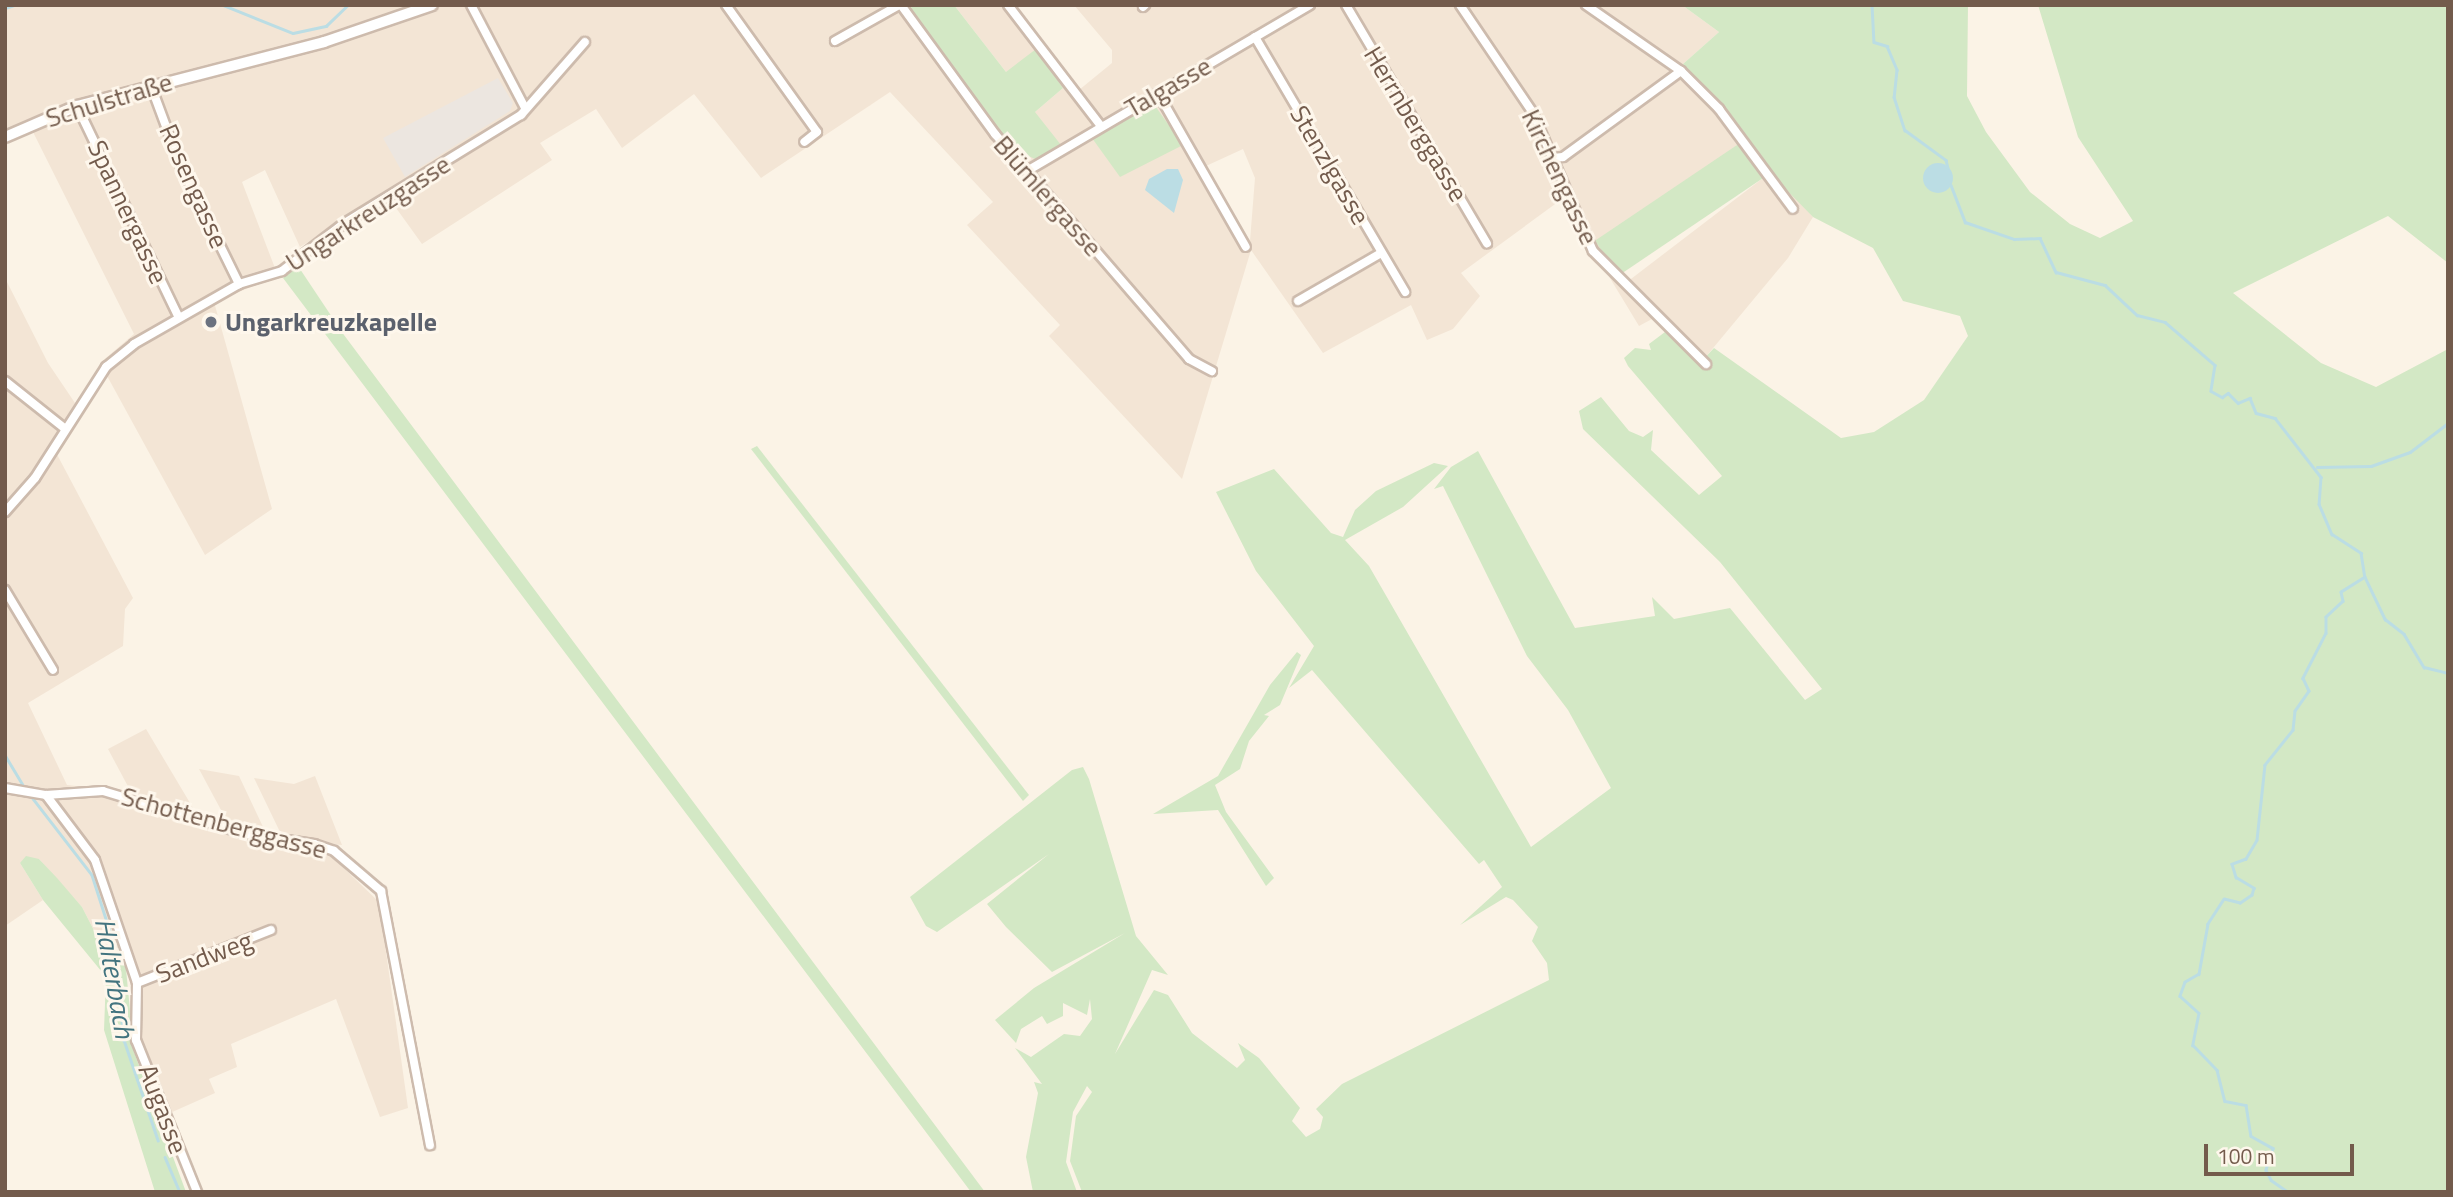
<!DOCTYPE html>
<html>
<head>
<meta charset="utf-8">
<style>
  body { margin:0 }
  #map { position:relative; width:2453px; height:1197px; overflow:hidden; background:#fbf3e6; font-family:"Titillium Web",sans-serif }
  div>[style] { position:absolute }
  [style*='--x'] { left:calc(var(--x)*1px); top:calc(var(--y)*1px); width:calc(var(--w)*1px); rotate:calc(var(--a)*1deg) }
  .residential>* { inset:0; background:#f3e5d5 }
  .industrial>* { inset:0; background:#ece6e0 }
  .green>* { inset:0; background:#d3e8c5; transform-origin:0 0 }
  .water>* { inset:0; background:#bbdde4 }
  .round { border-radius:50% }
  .stream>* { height:2.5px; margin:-1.25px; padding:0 1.25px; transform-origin:1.25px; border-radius:1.25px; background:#bbdde4 }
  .roads { filter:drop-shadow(2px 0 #cdbbad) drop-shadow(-2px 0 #cdbbad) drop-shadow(0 2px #cdbbad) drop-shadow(0 -2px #cdbbad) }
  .minor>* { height:8px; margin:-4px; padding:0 4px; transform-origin:4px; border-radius:4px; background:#fff }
  .tertiary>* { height:10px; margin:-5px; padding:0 5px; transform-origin:5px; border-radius:5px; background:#fff }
  .dots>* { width:19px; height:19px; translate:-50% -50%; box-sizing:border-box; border:4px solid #fef7ec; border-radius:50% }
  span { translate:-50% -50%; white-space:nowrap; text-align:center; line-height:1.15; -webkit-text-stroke:6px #fef7ec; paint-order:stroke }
  .street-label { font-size:26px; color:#735b4c }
  .worship-label { font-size:26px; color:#5b616d; font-weight:700 }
  .left { translate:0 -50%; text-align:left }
  .water-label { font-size:28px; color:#43747f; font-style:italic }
  .frame { position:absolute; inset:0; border:7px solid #735b4c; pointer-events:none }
  .scale { position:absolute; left:2204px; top:1144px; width:150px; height:32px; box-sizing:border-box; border:4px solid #735b4c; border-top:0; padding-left:9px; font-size:21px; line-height:24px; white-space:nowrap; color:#735b4c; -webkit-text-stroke:5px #fef7ec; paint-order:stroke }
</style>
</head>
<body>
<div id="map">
  <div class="residential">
    <i style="clip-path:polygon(evenodd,5px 5px,912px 5px,910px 13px,1035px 159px,1035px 112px,1063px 88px,1006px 72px,954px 5px,1014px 5px,1079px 90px,1112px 63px,1112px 50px,1074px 5px,1682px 5px,1719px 32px,1683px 64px,1813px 217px,1788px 258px,1699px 365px,1652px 319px,1639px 326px,1562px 199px,1461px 273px,1480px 296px,1453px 329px,1427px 340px,1411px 305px,1323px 353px,1251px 250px,1182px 479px,1049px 336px,1060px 325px,967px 225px,993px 202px,890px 92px,761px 178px,694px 94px,622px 148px,596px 109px,540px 143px,552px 160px,422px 244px,386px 194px,300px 247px,265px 170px,242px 182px,278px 276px,214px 302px,272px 509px,205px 555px,100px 363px,134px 334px,32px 130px,5px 144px,5px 5px,1740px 143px,1763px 178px,1627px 282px,1602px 250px,1740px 143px,5px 5px,1243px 149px,1255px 178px,1250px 241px,1206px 166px,1243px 149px)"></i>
    <i style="clip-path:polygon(5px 278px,48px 363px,75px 403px,52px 445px,133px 598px,125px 609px,123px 646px,28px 703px,67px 785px,131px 792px,108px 749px,146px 729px,196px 813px,228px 823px,199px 769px,239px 776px,264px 829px,280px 832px,254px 778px,294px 784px,315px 776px,342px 845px,331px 844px,328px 853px,379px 902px,408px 1108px,380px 1117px,336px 999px,231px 1044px,237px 1067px,209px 1079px,215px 1093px,170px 1113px,141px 1042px,140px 976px,129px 946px,104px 950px,82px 907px,39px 859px,20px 863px,43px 900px,5px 926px)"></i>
  </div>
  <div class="industrial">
    <i style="clip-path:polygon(498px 78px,513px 103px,510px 111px,405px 177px,383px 138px)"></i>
  </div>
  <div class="green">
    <i style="clip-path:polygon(912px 5px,954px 5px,1006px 72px,1036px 49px,1063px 88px,1035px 112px,1061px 145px,1035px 159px,1011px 148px,910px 13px)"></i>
    <i style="clip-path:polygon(1682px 5px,1968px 5px,1967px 96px,1986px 132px,2030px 192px,2070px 224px,2100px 238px,2133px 221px,2078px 137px,2038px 5px,2448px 5px,2448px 263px,2388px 216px,2233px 293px,2321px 363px,2376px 387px,2448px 349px,2448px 1192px,1082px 1192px,1070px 1161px,1076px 1116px,1092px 1092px,1087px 1086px,1073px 1112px,1066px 1162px,1077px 1192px,1033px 1192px,1026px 1157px,1038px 1093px,1034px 1082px,1042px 1084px,1015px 1048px,1031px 1057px,1064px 1034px,1080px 1036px,1092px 1019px,1090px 999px,1087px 1015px,1063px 1003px,1063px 1016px,1047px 1024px,1042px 1016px,1021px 1029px,1016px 1043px,995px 1020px,1034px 988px,1125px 933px,1052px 972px,1006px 927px,987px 904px,1049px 854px,937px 932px,926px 926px,910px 897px,1072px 770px,1083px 767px,1089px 779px,1136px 936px,1168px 975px,1152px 970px,1115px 1054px,1154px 990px,1168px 995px,1192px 1033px,1237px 1068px,1245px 1060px,1238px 1043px,1259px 1058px,1300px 1108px,1292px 1121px,1306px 1137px,1320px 1129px,1323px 1117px,1316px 1109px,1342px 1084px,1549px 980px,1547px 963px,1532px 941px,1538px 927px,1513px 900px,1506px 897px,1460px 925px,1502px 887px,1484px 860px,1479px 864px,1312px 670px,1289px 688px,1314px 646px,1256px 571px,1216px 492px,1274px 469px,1331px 533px,1343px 537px,1355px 510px,1376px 491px,1434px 463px,1448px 466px,1403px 507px,1345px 540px,1369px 566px,1531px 847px,1611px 788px,1568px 710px,1527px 656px,1443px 486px,1434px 489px,1451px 467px,1478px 451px,1575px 628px,1655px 616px,1652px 597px,1674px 619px,1730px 608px,1805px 700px,1822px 689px,1720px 562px,1583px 429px,1579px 411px,1601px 397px,1629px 431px,1643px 437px,1653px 430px,1651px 450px,1699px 495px,1722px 476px,1628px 366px,1624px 358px,1635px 348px,1651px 350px,1649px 344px,1665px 332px,1699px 364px,1714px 348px,1841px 438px,1874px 432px,1924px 400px,1968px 336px,1960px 316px,1903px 301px,1873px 248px,1813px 217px,1772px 175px,1732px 116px,1683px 64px,1719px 32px)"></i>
    <i style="clip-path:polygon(1153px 103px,1183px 145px,1120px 177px,1092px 138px)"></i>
    <i style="left:1740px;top:143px;width:42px;height:175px;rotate:56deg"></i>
    <i style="clip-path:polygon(298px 266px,344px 335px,985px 1192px,971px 1192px,283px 278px)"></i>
    <i style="clip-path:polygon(757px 446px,1029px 795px,1023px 801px,751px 449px)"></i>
    <i style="clip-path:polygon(1297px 652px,1301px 655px,1280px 705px,1264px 715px,1269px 716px,1249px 741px,1240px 769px,1215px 785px,1226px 812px,1274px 878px,1266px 886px,1218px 810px,1153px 814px,1218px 776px,1270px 685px)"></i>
    <i style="clip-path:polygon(26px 856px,39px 859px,57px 878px,82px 907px,104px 950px,118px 952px,126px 969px,134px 1052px,186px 1192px,155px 1192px,104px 1030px,106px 977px,43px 900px,20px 863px)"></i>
  </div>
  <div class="water">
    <i class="round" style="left:1923px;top:163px;width:30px;height:30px"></i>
    <i style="clip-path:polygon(1167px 169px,1178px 169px,1183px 180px,1174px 213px,1145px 190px,1149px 179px)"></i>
  </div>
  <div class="stream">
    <i style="--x:223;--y:5;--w:75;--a:21.8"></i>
    <i style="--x:293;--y:33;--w:34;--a:-12"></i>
    <i style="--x:326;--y:26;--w:30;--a:-44"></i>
    <i style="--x:1872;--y:5;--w:37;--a:87"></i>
    <i style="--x:1874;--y:42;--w:14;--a:17"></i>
    <i style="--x:1887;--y:46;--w:26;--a:67"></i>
    <i style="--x:1897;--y:70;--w:27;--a:96"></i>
    <i style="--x:1894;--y:97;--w:35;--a:72"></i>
    <i style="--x:1905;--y:130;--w:51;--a:36.2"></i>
    <i style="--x:1946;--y:160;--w:8;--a:76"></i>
    <i style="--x:5;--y:8;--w:9;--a:-18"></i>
    <i style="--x:1951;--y:185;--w:40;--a:69"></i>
    <i style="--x:1965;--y:222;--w:52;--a:19.1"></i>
    <i style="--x:2014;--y:239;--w:26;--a:-2"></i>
    <i style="--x:2040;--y:238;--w:38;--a:65"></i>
    <i style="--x:2056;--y:272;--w:51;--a:14.9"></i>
    <i style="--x:2105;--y:285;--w:44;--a:43.2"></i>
    <i style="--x:2137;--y:315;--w:29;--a:14"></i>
    <i style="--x:2165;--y:322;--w:66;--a:40.7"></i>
    <i style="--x:2215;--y:365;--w:26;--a:99"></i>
    <i style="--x:2211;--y:391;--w:13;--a:29"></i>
    <i style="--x:2222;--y:397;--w:7;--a:-34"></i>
    <i style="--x:2228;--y:393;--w:14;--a:45"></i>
    <i style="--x:2238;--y:403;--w:13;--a:-23"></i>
    <i style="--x:2250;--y:398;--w:16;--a:68"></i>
    <i style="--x:2256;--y:413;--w:20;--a:15"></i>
    <i style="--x:2275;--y:418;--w:75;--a:52.1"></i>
    <i style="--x:2321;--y:477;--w:27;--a:94"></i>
    <i style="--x:2319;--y:504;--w:33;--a:67"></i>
    <i style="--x:2332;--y:534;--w:35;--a:33"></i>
    <i style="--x:2361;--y:553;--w:24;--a:81"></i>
    <i style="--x:2365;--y:577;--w:28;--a:148"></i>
    <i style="--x:2341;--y:592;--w:9;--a:77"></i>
    <i style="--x:2343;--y:601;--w:23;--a:137"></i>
    <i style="--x:2326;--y:617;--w:16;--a:90"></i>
    <i style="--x:2326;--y:633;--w:51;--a:117.1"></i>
    <i style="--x:2303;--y:678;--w:14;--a:65"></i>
    <i style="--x:2309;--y:691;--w:24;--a:125"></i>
    <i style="--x:2295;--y:711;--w:19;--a:96"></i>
    <i style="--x:2293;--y:730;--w:45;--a:128.7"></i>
    <i style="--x:2265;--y:765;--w:75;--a:96.1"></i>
    <i style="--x:2257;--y:840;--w:22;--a:120"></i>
    <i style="--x:2246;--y:859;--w:15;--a:160"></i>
    <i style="--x:2232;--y:864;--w:14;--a:73"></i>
    <i style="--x:2236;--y:877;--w:21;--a:31"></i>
    <i style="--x:2254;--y:888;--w:7;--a:106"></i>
    <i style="--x:2252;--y:895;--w:14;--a:146"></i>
    <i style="--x:2240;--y:903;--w:16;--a:-166"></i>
    <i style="--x:2224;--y:899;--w:30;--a:123"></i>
    <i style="--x:2208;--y:924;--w:51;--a:100.2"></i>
    <i style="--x:2199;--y:974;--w:16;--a:150"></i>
    <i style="--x:2185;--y:982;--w:15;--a:110"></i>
    <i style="--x:2180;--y:996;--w:25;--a:42"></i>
    <i style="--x:2199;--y:1013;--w:33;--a:101"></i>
    <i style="--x:2193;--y:1045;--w:35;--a:46"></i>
    <i style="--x:2217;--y:1070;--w:32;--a:76"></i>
    <i style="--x:2225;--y:1101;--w:21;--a:11"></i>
    <i style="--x:2246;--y:1105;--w:31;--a:81"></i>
    <i style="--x:2251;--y:1136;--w:25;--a:29"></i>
    <i style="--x:2273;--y:1148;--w:23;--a:108"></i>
    <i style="--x:2266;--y:1170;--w:11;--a:63"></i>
    <i style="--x:2271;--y:1180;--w:21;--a:35"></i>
    <i style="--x:2317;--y:467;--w:54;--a:-1.1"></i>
    <i style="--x:2371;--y:466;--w:41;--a:-19.7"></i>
    <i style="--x:2410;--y:452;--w:48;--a:-37.3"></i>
    <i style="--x:2365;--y:577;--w:47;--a:64.5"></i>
    <i style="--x:2385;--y:619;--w:24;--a:38"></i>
    <i style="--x:2404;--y:634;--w:39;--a:59"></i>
    <i style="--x:2424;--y:667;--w:25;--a:14"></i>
    <i style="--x:5;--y:755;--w:39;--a:59"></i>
    <i style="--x:31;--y:796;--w:100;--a:52.3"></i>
    <i style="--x:92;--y:875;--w:72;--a:72.3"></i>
    <i style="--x:114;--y:944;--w:97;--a:84.1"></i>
    <i style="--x:124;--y:1040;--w:106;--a:71.2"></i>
    <i style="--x:165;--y:1157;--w:38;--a:67"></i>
  </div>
  <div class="roads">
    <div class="minor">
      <i style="--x:471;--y:5;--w:116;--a:62.3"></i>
      <i style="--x:726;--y:5;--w:156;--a:54.4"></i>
      <i style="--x:817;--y:132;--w:16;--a:142"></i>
      <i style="--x:901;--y:5;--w:160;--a:53.9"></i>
      <i style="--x:995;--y:134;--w:297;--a:49.2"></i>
      <i style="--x:1189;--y:359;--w:26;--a:28"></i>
      <i style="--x:1008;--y:5;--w:153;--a:52.5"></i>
      <i style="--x:1346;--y:5;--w:277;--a:59.4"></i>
      <i style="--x:1460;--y:5;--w:130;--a:55.9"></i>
      <i style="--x:1533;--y:113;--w:150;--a:66.5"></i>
      <i style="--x:1593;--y:251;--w:160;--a:45"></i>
      <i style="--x:1586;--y:5;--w:116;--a:34.8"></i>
      <i style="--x:1681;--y:71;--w:54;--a:45"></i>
      <i style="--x:1719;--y:109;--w:124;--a:53.5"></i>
      <i style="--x:1143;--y:7;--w:3;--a:-45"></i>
      <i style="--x:1255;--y:37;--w:296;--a:59.5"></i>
      <i style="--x:835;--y:41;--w:73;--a:-29.4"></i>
      <i style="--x:151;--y:86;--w:83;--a:69.6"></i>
      <i style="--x:180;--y:164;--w:134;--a:63.8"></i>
      <i style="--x:1158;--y:93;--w:177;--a:60.3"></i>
      <i style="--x:77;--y:106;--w:235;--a:64.3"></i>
      <i style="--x:1553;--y:158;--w:10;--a:-6"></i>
      <i style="--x:1563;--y:157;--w:146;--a:-36.1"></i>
      <i style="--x:1027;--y:171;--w:328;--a:-30.4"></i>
      <i style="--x:1298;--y:301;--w:96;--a:-30"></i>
      <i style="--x:5;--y:381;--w:75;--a:38.5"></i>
      <i style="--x:5;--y:512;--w:45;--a:-48.6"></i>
      <i style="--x:35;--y:478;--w:132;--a:-57.4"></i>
      <i style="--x:106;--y:367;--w:36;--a:-39"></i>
      <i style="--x:134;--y:344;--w:121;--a:-29.7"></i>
      <i style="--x:239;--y:284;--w:45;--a:-16.8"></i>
      <i style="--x:282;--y:271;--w:77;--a:-37.6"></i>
      <i style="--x:343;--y:224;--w:209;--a:-31.5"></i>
      <i style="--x:521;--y:115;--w:97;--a:-48.8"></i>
      <i style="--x:5;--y:590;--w:93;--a:59"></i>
      <i style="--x:5;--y:788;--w:42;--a:9.7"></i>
      <i style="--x:46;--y:795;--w:81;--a:53"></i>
      <i style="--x:95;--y:860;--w:130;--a:71.1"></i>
      <i style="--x:137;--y:983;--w:57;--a:91"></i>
      <i style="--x:136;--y:1040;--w:164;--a:68.1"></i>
      <i style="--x:46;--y:795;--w:57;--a:-4"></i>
      <i style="--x:103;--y:791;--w:149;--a:16.7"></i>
      <i style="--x:246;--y:834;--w:69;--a:8.4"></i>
      <i style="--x:314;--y:844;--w:21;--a:19"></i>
      <i style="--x:334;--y:851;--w:62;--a:40.4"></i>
      <i style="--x:381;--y:891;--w:259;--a:79.1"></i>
      <i style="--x:137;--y:983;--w:144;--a:-21.6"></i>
    </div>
    <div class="tertiary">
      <i style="--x:5;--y:137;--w:78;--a:-23.3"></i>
      <i style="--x:77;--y:106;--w:255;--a:-14.5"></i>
      <i style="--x:324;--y:42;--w:114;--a:-18.9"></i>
    </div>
  </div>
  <div class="dots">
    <i style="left:211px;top:322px;background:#6b7280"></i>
  </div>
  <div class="street-label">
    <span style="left:1168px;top:87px;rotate:-30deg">Talgasse</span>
    <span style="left:109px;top:100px;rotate:-17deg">Schulstraße</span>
    <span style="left:1416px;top:124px;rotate:59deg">Herrnberggasse</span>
    <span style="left:1330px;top:165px;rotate:60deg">Stenzlgasse</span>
    <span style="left:1560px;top:177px;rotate:65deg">Kirchengasse</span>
    <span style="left:194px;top:186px;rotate:66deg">Rosengasse</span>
    <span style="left:1048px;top:196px;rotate:49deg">Blümlergasse</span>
    <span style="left:128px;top:212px;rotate:65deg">Spannergasse</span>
    <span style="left:368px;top:213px;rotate:-33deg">Ungarkreuzgasse</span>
    <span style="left:224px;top:823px;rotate:15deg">Schottenberggasse</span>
    <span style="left:204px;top:957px;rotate:-21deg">Sandweg</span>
    <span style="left:163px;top:1109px;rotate:69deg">Augasse</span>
  </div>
  <div class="worship-label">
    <span class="left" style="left:225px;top:322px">Ungarkreuzkapelle</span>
  </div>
  <div class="water-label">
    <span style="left:115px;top:978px;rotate:80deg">Halterbach</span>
  </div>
  <div class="frame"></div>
  <div class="scale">100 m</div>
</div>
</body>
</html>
